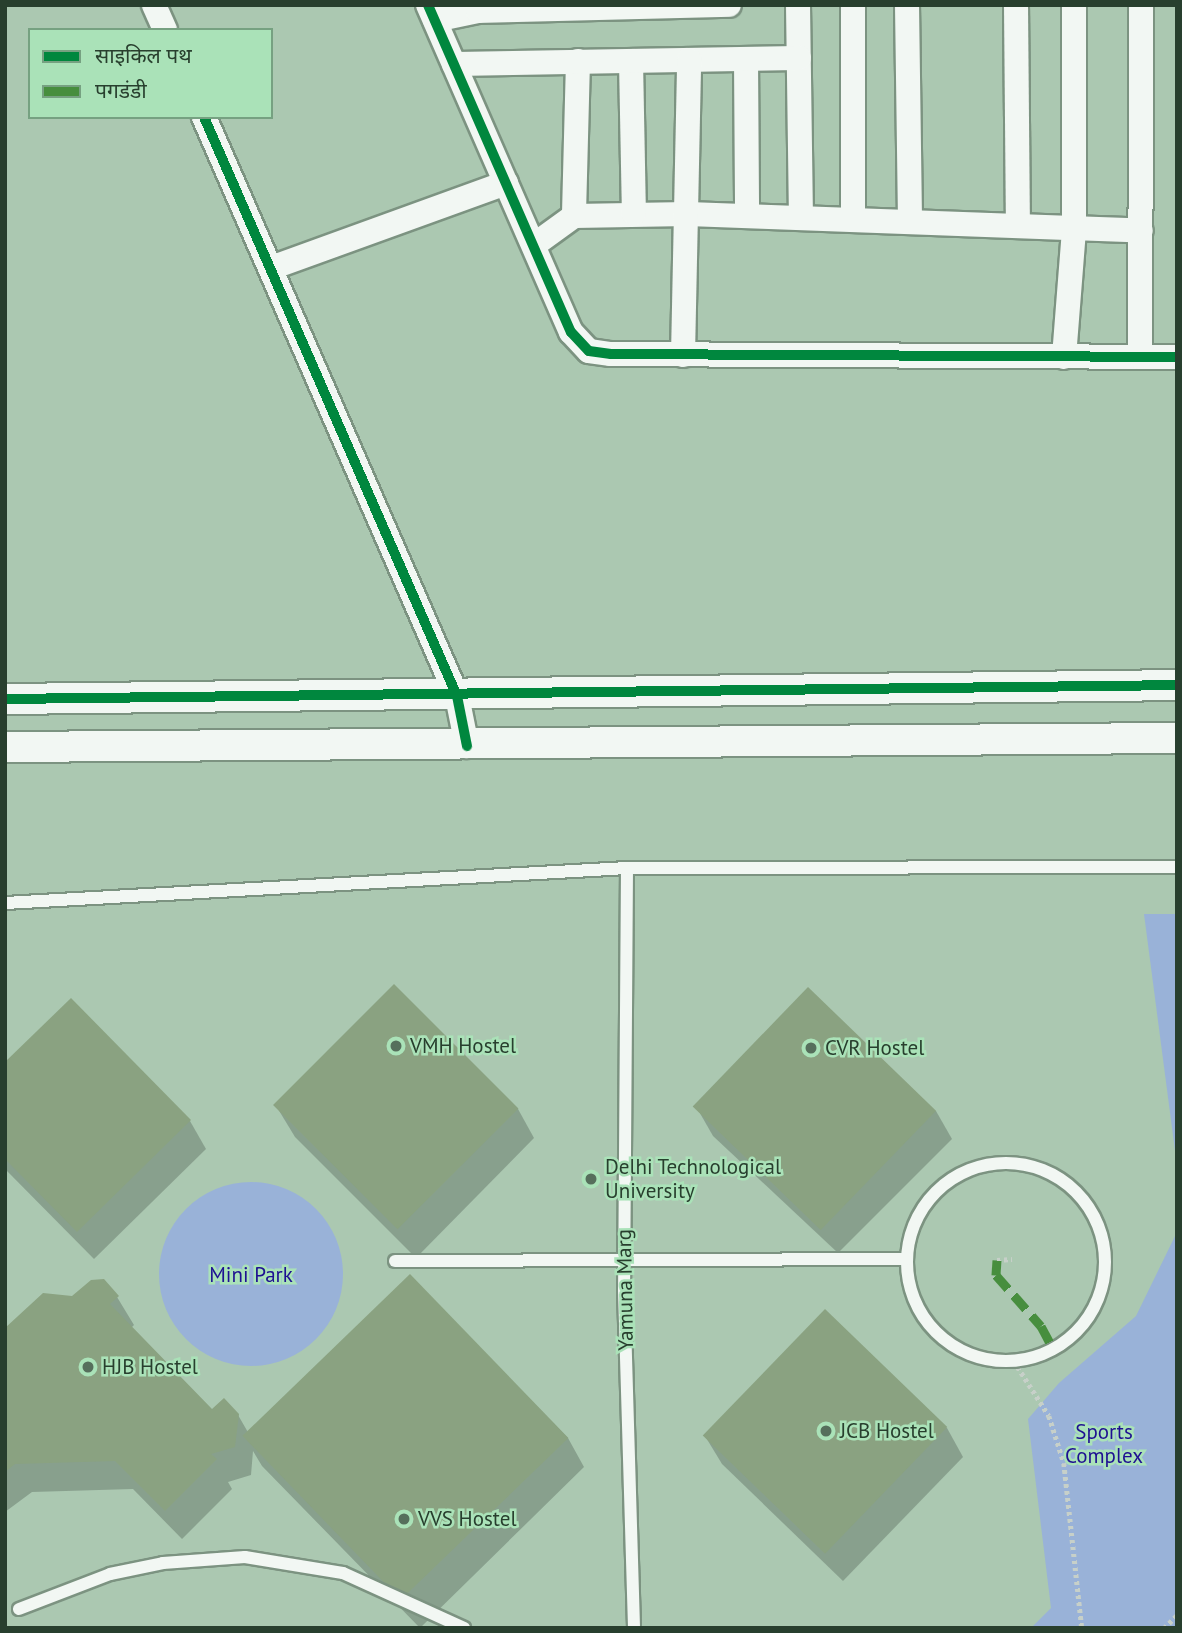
<!DOCTYPE html>
<html>
<head>
<meta charset="utf-8">
<style>
  body { margin:0 }
  #map { position:relative; width:1182px; height:1633px; overflow:hidden; background:#abc8b1; font-family:"PT Sans","Noto Sans Devanagari",sans-serif }
  div>[style] { position:absolute }
  [style*='--x'] { left:calc(var(--x)*1px); top:calc(var(--y)*1px); width:calc(var(--w)*1px); rotate:calc(var(--a)*1deg) }
  .green>* { inset:0; background:#99b2d8 }
  .round { border-radius:50% }
  .shadow>* { inset:0; background:#0003 }
  .building>* { inset:0; background:#8aa281; transform-origin:0 0 }
  .path>* { height:4.5px; margin-top:-2.25px; transform-origin:0; background:repeating-linear-gradient(90deg,#c7d0c9 0 3.5px,transparent 0 7px) }
  .roads { filter:drop-shadow(2px 0 #7c9381) drop-shadow(-2px 0 #7c9381) drop-shadow(0 2px #7c9381) drop-shadow(0 -2px #7c9381) }
  .service>* { height:12px; margin:-6px; padding:0 6px; transform-origin:6px; border-radius:6px; background:#f2f7f3 }
  .service>.ring { margin:-6px; padding:0; box-sizing:content-box; background:none; border:12px solid #f2f7f3; border-radius:50% }
  .minor>* { height:24px; margin:-12px; padding:0 12px; transform-origin:12px; border-radius:12px; background:#f2f7f3 }
  .tertiary>* { height:30px; margin:-15px; padding:0 15px; transform-origin:15px; border-radius:15px; background:#f2f7f3 }
  .quiet>* { height:9px; margin-top:-4.5px; transform-origin:0; background:repeating-linear-gradient(90deg,#478e3e 0 18px,transparent 0 27px) }
  .cycleway>* { height:10px; margin:-5px; padding:0 5px; transform-origin:5px; border-radius:5px; background:#00873e }
  .dots>* { width:19px; height:19px; translate:-50% -50%; box-sizing:border-box; border:4px solid #aae2b8; border-radius:50% }
  span { translate:-50% -50%; white-space:nowrap; text-align:center; line-height:1.15; -webkit-text-stroke:5px #aae2b8; paint-order:stroke }
  .poi-label { font-size:21px; color:#283f2e }
  .left { translate:0 -50%; text-align:left }
  .park-label { font-size:21px; color:#1e1092 }
  .street-label { font-size:21px; color:#283f2e }
  .frame { position:absolute; inset:0; border:7px solid #283f2e; pointer-events:none }
  .legend { position:absolute; left:28px; top:28px; width:245px; height:91px; box-sizing:border-box; background:#aae2b8; border:2px solid #76a181; margin:0; padding:9px 12px; list-style:none; font-size:21px; color:#283f2e }
  .legend li { display:flex; align-items:center; gap:14px; height:35px }
  .legend b { width:35px; border:2px solid #76a181 }
</style>
</head>
<body>
<div id="map">
  <div class="green">
    <i style="clip-path:polygon(1144px 914px,1177px 914px,1177px 1166px)"></i>
    <i class="round" style="left:159px;top:1182px;width:184px;height:184px"></i>
    <i style="clip-path:polygon(1177px 1232px,1177px 1628px,1031px 1628px,1051px 1608px,1028px 1419px,1059px 1383px,1136px 1316px)"></i>
  </div>
  <div class="shadow">
    <i style="clip-path:polygon(394px 986px,518px 1109px,534px 1138px,416px 1258px,295px 1137px,278px 1109px)"></i>
    <i style="clip-path:polygon(5px 1064px,190px 1121px,206px 1149px,94px 1259px,5px 1169px)"></i>
    <i style="clip-path:polygon(697px 1108px,936px 1111px,952px 1139px,838px 1253px,713px 1136px)"></i>
    <i style="clip-path:polygon(410px 1277px,568px 1438px,584px 1467px,420px 1628px,262px 1466px,253px 1451px,251px 1475px,228px 1482px,232px 1489px,182px 1539px,133px 1489px,32px 1492px,5px 1512px,5px 1333px,73px 1298px,117px 1297px,134px 1325px,131px 1328px,212px 1411px,238px 1415px,249px 1434px)"></i>
    <i style="clip-path:polygon(947px 1428px,963px 1457px,843px 1581px,722px 1464px,705px 1436px)"></i>
  </div>
  <div class="building">
    <i style="left:394px;top:984px;width:176px;height:171px;rotate:45deg"></i>
    <i style="left:808px;top:987px;width:178px;height:166px;rotate:44deg"></i>
    <i style="clip-path:polygon(71px 998px,191px 1120px,77px 1232px,5px 1159px,5px 1062px)"></i>
    <i style="left:410px;top:1274px;width:228px;height:233px;rotate:46deg"></i>
    <i style="clip-path:polygon(104px 1279px,119px 1296px,110px 1304px,212px 1409px,224px 1398px,239px 1414px,235px 1447px,211px 1454px,217px 1459px,165px 1511px,115px 1461px,15px 1464px,5px 1472px,5px 1328px,43px 1293px,72px 1296px,91px 1280px)"></i>
    <i style="left:825px;top:1309px;width:170px;height:176px;rotate:44deg"></i>
  </div>
  <div class="path">
    <i style="--x:997;--y:1260;--w:15;--a:-4"></i>
    <i style="--x:1014;--y:1361;--w:65;--a:57.5"></i>
    <i style="--x:1049;--y:1416;--w:49;--a:72.3"></i>
    <i style="--x:1064;--y:1463;--w:166;--a:83.8"></i>
    <i style="--x:1164;--y:1628;--w:18;--a:-45"></i>
  </div>
  <div class="roads">
    <div class="service">
      <i style="--x:627;--y:868;--w:422;--a:90.4"></i>
      <i style="--x:624;--y:1290;--w:338;--a:88.3"></i>
      <i style="--x:5;--y:903;--w:623;--a:-3.22"></i>
      <i style="--x:627;--y:868;--w:550;--a:-0.1"></i>
      <i class="ring" style="left:907px;top:1163px;width:186px;height:186px"></i>
      <i style="--x:395;--y:1261;--w:511;--a:-0.22"></i>
      <i style="--x:19;--y:1609;--w:97;--a:-21"></i>
      <i style="--x:110;--y:1574;--w:54;--a:-11.7"></i>
      <i style="--x:163;--y:1563;--w:82;--a:-4.2"></i>
      <i style="--x:245;--y:1557;--w:99;--a:9.3"></i>
      <i style="--x:343;--y:1573;--w:133;--a:24.4"></i>
    </div>
    <div class="minor">
      <i style="--x:154;--y:5;--w:27;--a:66"></i>
      <i style="--x:428;--y:5;--w:357;--a:66.4"></i>
      <i style="--x:571;--y:332;--w:26;--a:47"></i>
      <i style="--x:589;--y:351;--w:22;--a:8"></i>
      <i style="--x:611;--y:354;--w:566;--a:0.3"></i>
      <i style="--x:798;--y:5;--w:213;--a:89.2"></i>
      <i style="--x:853;--y:5;--w:215;--a:90"></i>
      <i style="--x:907;--y:5;--w:217;--a:89.2"></i>
      <i style="--x:1016;--y:5;--w:221;--a:89.5"></i>
      <i style="--x:435;--y:20;--w:44;--a:-11.8"></i>
      <i style="--x:478;--y:11;--w:251;--a:-1.4"></i>
      <i style="--x:746;--y:59;--w:157;--a:89.6"></i>
      <i style="--x:578;--y:61;--w:155;--a:91.5"></i>
      <i style="--x:574;--y:216;--w:114;--a:-1"></i>
      <i style="--x:688;--y:214;--w:453;--a:2.1"></i>
      <i style="--x:631;--y:61;--w:152;--a:88.9"></i>
      <i style="--x:454;--y:64;--w:345;--a:-1"></i>
      <i style="--x:204;--y:117;--w:632;--a:66.4"></i>
      <i style="--x:457;--y:696;--w:51;--a:78.7"></i>
      <i style="--x:534;--y:245;--w:49;--a:-35.9"></i>
      <i style="--x:271;--y:268;--w:250;--a:-19.9"></i>
      <i style="--x:683;--y:355;--w:295;--a:-88.8"></i>
      <i style="--x:1064;--y:357;--w:128;--a:-85.5"></i>
      <i style="--x:1074;--y:229;--w:224;--a:-90"></i>
      <i style="--x:1140;--y:357;--w:352;--a:-89.8"></i>
    </div>
    <div class="tertiary">
      <i style="--x:5;--y:699;--w:1172;--a:-0.68"></i>
      <i style="--x:5;--y:747;--w:1172;--a:-0.44"></i>
    </div>
  </div>
  <div class="quiet">
    <i style="--x:997;--y:1260;--w:15;--a:94"></i>
    <i style="--x:996;--y:1275;--w:68;--a:48.6"></i>
    <i style="--x:1041;--y:1326;--w:26;--a:62"></i>
  </div>
  <div class="cycleway">
    <i style="--x:428;--y:5;--w:357;--a:66.4"></i>
    <i style="--x:571;--y:332;--w:26;--a:47"></i>
    <i style="--x:589;--y:351;--w:22;--a:8"></i>
    <i style="--x:611;--y:354;--w:566;--a:0.3"></i>
    <i style="--x:204;--y:117;--w:632;--a:66.4"></i>
    <i style="--x:457;--y:696;--w:51;--a:78.7"></i>
    <i style="--x:5;--y:699;--w:1172;--a:-0.68"></i>
  </div>
  <div class="dots">
    <i style="left:396px;top:1046px;background:#566f5c"></i>
    <i style="left:811px;top:1048px;background:#566f5c"></i>
    <i style="left:591px;top:1179px;background:#566f5c"></i>
    <i style="left:88px;top:1367px;background:#566f5c"></i>
    <i style="left:826px;top:1431px;background:#566f5c"></i>
    <i style="left:404px;top:1519px;background:#566f5c"></i>
  </div>
  <div class="poi-label">
    <span class="left" style="left:410px;top:1046px">VMH Hostel</span>
    <span class="left" style="left:825px;top:1048px">CVR Hostel</span>
    <span class="left" style="left:605px;top:1179px">Delhi Technological<br>University</span>
    <span class="left" style="left:102px;top:1367px">HJB Hostel</span>
    <span class="left" style="left:840px;top:1431px">JCB Hostel</span>
    <span class="left" style="left:418px;top:1519px">VVS Hostel</span>
  </div>
  <div class="park-label">
    <span style="left:251px;top:1275px">Mini Park</span>
    <span style="left:1104px;top:1444px">Sports<br>Complex</span>
  </div>
  <div class="street-label">
    <span style="left:625px;top:1290px;rotate:-91deg">Yamuna Marg</span>
  </div>
  <div class="frame"></div>
  <ul class="legend">
  <li><b style="height:9px;background:#00873e"></b>साइकिल पथ</li>
  <li><b style="height:9px;background:#478e3e"></b>पगडंडी</li>
  </ul>
</div>
</body>
</html>
